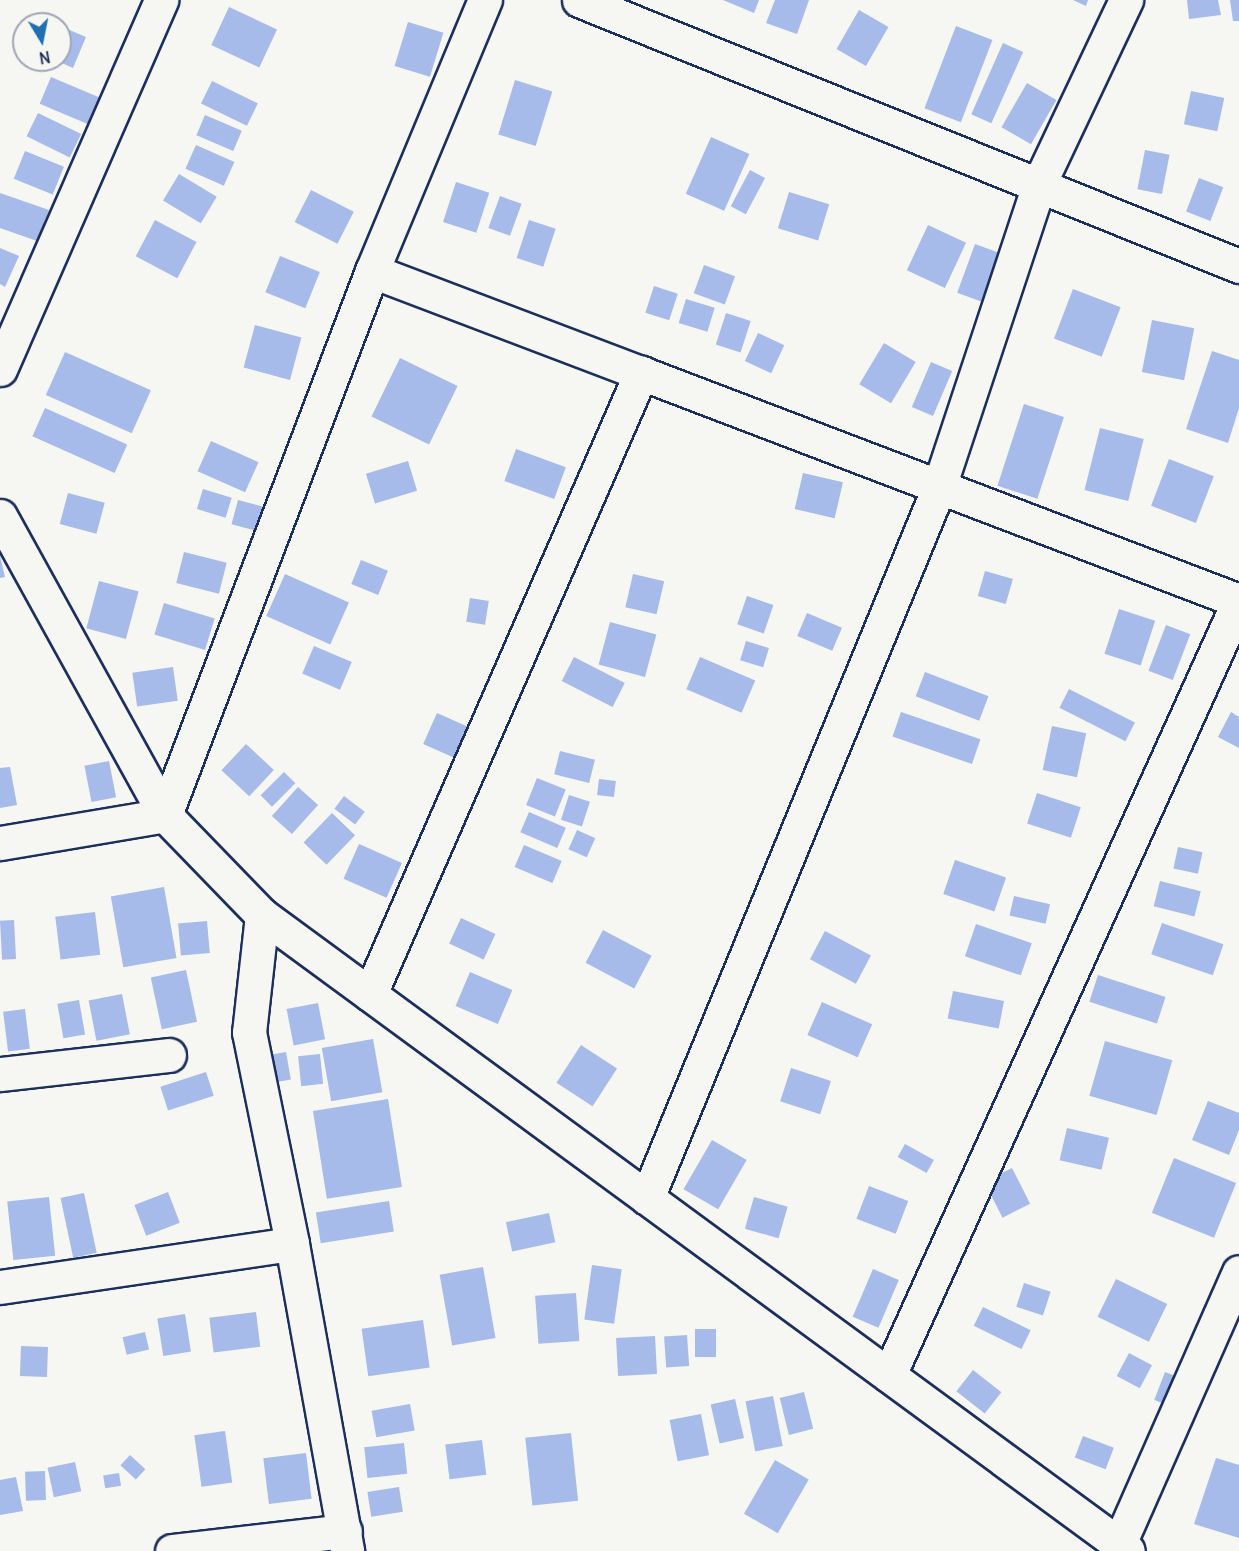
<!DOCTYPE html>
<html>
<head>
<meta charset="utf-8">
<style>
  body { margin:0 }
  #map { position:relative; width:1239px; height:1551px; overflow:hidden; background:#f6f6f2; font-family:Delius,sans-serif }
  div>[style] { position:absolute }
  .building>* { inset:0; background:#a6bbe9; transform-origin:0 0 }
  .roads { filter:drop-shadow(2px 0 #1b2f5e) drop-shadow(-2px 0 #1b2f5e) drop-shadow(0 2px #1b2f5e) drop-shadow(0 -2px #1b2f5e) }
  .minor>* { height:33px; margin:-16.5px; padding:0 16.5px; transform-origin:16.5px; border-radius:16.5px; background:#f6f6f2 }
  span { translate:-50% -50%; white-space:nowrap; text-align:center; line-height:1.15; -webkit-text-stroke:4.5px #f6f6f2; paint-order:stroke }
  .north { position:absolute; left:12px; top:12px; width:60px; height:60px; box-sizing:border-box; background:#f6f6f2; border:2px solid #9ea6b7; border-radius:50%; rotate:170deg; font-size:16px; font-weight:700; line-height:24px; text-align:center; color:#1b2f5e }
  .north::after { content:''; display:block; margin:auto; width:21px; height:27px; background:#1f6fb2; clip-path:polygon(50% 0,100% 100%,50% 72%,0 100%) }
</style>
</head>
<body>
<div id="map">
  <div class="building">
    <div style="clip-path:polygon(723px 0,759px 0,754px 13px)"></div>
    <div style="clip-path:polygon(775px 0,809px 0,797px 34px,766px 23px)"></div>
    <div style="clip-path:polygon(1073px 0,1088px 0,1086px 6px)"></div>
    <div style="clip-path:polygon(1187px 0,1218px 0,1221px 15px,1189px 19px)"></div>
    <div style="clip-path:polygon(1230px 0,1239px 0,1239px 21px,1233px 21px)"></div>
    <div style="left:229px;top:7px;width:53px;height:42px;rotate:25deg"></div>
    <div style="left:859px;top:10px;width:34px;height:45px;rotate:30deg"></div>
    <div style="left:408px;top:22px;width:37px;height:46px;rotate:17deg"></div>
    <div style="clip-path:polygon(60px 26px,86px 37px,73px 68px,55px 60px,60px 60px)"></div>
    <div style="left:956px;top:26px;width:39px;height:88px;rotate:21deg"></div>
    <div style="left:1003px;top:43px;width:22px;height:78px;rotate:24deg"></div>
    <div style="left:51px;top:77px;width:54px;height:29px;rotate:23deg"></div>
    <div style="left:515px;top:80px;width:39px;height:57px;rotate:17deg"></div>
    <div style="left:212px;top:81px;width:51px;height:25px;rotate:26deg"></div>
    <div style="left:1027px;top:83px;width:34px;height:51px;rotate:30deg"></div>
    <div style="left:1191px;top:91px;width:34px;height:34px;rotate:12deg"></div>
    <div style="left:38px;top:113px;width:48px;height:26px;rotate:26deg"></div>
    <div style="left:205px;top:115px;width:40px;height:22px;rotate:23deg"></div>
    <div style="left:711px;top:137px;width:42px;height:62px;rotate:24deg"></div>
    <div style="left:196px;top:145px;width:42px;height:26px;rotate:24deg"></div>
    <div style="left:1145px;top:150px;width:25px;height:40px;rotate:11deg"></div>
    <div style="left:25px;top:151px;width:42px;height:30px;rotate:22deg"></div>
    <div style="left:750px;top:170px;width:17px;height:41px;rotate:28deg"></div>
    <div style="left:179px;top:174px;width:44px;height:31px;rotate:31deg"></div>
    <div style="left:1199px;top:178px;width:26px;height:36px;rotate:21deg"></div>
    <div style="left:456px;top:182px;width:35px;height:42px;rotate:18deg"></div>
    <div style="left:311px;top:190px;width:48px;height:36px;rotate:27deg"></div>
    <div style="left:789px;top:192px;width:42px;height:38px;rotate:17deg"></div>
    <div style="clip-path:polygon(0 193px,49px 210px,37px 241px,0 228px)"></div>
    <div style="left:500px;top:196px;width:23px;height:34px;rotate:20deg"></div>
    <div style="left:155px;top:220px;width:47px;height:41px;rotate:28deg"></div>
    <div style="left:529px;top:220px;width:28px;height:40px;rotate:18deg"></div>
    <div style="left:928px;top:225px;width:42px;height:50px;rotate:25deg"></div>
    <div style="left:975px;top:244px;width:29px;height:52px;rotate:20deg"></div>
    <div style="clip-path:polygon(0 248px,19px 256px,5px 287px,0 284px)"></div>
    <div style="left:280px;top:256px;width:43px;height:39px;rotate:22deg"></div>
    <div style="left:704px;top:265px;width:33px;height:30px;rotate:20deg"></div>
    <div style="left:654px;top:286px;width:25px;height:28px;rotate:18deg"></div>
    <div style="left:1073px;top:289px;width:51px;height:53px;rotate:21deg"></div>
    <div style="left:686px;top:299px;width:30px;height:25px;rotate:17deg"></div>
    <div style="left:726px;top:313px;width:26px;height:33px;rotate:18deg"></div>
    <div style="left:1152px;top:320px;width:43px;height:53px;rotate:11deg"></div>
    <div style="left:255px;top:325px;width:48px;height:44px;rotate:15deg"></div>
    <div style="left:758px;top:333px;width:29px;height:31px;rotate:25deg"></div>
    <div style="left:884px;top:343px;width:37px;height:48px;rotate:31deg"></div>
    <div style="clip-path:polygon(1212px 351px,1239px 360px,1239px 408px,1228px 443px,1186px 429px)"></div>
    <div style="left:65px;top:352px;width:94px;height:47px;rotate:24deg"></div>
    <div style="left:400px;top:358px;width:64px;height:65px;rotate:26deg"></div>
    <div style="left:931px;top:362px;width:23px;height:49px;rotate:23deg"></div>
    <div style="left:1024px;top:404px;width:42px;height:86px;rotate:18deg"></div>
    <div style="left:45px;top:408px;width:90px;height:31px;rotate:24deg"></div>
    <div style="left:1100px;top:428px;width:45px;height:64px;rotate:14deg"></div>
    <div style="left:211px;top:441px;width:52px;height:33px;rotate:24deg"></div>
    <div style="left:516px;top:449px;width:53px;height:34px;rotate:20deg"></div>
    <div style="left:1169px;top:459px;width:48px;height:50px;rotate:21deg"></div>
    <div style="left:408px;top:461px;width:31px;height:44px;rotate:73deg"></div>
    <div style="left:803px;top:473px;width:41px;height:37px;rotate:13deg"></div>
    <div style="left:203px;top:489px;width:30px;height:21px;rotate:17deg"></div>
    <div style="left:68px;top:493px;width:38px;height:32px;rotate:15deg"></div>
    <div style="left:238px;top:500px;width:27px;height:25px;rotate:15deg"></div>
    <div style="left:184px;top:552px;width:44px;height:32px;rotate:14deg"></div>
    <div style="clip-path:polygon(0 556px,5px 577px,0 578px)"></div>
    <div style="left:361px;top:560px;width:29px;height:26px;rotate:22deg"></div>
    <div style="left:985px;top:571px;width:29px;height:26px;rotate:16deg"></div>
    <div style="left:285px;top:574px;width:70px;height:46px;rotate:24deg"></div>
    <div style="left:633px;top:574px;width:32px;height:34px;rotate:13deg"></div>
    <div style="left:99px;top:581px;width:41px;height:49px;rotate:15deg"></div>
    <div style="left:747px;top:596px;width:28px;height:30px;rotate:19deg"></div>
    <div style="left:470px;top:598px;width:19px;height:24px;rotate:9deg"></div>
    <div style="left:164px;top:603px;width:53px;height:33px;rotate:17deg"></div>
    <div style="left:1119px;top:609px;width:38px;height:47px;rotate:18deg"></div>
    <div style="left:807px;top:613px;width:38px;height:25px;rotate:23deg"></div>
    <div style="left:610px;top:622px;width:48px;height:44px;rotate:15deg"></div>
    <div style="left:1166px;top:625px;width:26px;height:49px;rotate:21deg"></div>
    <div style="left:746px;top:641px;width:24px;height:20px;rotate:17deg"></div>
    <div style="left:314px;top:646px;width:41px;height:30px;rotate:23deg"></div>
    <div style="left:574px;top:657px;width:57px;height:27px;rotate:27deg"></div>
    <div style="left:700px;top:657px;width:60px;height:35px;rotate:23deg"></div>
    <div style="left:173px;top:667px;width:34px;height:41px;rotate:82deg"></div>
    <div style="left:925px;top:672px;width:68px;height:26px;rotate:21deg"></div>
    <div style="left:1069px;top:689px;width:74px;height:21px;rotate:27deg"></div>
    <div style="left:901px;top:712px;width:84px;height:26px;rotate:19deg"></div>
    <div style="clip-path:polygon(1231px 712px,1239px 717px,1239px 748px,1218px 737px)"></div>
    <div style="left:437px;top:713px;width:37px;height:34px;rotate:24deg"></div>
    <div style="left:1052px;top:726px;width:35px;height:45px;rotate:12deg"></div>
    <div style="left:246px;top:744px;width:38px;height:36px;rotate:43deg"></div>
    <div style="left:560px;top:751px;width:36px;height:24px;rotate:14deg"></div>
    <div style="left:109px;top:761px;width:37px;height:25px;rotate:79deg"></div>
    <div style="clip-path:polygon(10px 767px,17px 805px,0 808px,0 768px)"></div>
    <div style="left:284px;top:772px;width:16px;height:33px;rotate:45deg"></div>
    <div style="left:537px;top:778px;width:31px;height:29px;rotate:22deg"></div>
    <div style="left:599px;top:779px;width:17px;height:16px;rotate:7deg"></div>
    <div style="left:298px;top:787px;width:27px;height:39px;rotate:42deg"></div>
    <div style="left:1037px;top:793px;width:46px;height:32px;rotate:18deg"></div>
    <div style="left:569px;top:795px;width:22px;height:26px;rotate:18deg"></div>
    <div style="left:344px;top:796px;width:26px;height:16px;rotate:37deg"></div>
    <div style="left:529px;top:812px;width:40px;height:22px;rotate:23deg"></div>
    <div style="left:332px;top:813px;width:32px;height:41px;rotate:44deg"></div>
    <div style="left:577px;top:830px;width:20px;height:21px;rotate:24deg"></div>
    <div style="left:359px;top:844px;width:47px;height:38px;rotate:24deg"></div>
    <div style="left:524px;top:845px;width:41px;height:24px;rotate:23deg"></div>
    <div style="left:1178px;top:847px;width:25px;height:22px;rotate:12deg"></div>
    <div style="left:955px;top:860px;width:54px;height:36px;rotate:19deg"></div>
    <div style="left:1160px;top:881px;width:42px;height:26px;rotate:14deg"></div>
    <div style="left:164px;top:887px;width:72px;height:54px;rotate:80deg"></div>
    <div style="left:1014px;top:896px;width:37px;height:20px;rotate:13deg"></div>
    <div style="left:95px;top:912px;width:43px;height:40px;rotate:83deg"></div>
    <div style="left:461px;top:918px;width:38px;height:28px;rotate:25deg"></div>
    <div style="left:14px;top:920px;width:39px;height:14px;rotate:87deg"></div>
    <div style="left:207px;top:921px;width:32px;height:29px;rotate:85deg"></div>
    <div style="left:1162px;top:923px;width:65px;height:33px;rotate:19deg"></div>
    <div style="left:976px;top:924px;width:59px;height:34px;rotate:19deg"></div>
    <div style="left:603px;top:930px;width:55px;height:37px;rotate:28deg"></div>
    <div style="left:825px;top:931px;width:52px;height:32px;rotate:28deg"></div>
    <div style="left:186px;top:970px;width:53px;height:36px;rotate:78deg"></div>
    <div style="left:470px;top:972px;width:46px;height:37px;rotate:23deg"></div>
    <div style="left:1098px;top:975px;width:71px;height:28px;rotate:18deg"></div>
    <div style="left:953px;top:991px;width:52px;height:28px;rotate:11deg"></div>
    <div style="left:122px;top:994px;width:41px;height:34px;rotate:79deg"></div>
    <div style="left:79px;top:1000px;width:35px;height:22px;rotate:80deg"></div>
    <div style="left:822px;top:1002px;width:55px;height:36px;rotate:24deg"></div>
    <div style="left:318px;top:1003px;width:37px;height:32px;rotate:79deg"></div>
    <div style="left:25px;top:1009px;width:40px;height:22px;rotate:83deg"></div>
    <div style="left:373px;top:1039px;width:54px;height:52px;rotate:80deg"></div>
    <div style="left:1105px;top:1041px;width:70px;height:57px;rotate:16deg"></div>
    <div style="left:581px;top:1045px;width:43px;height:45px;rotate:33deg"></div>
    <div style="left:286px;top:1052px;width:28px;height:23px;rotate:80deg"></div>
    <div style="left:320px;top:1054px;width:30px;height:22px;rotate:84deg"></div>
    <div style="left:791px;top:1068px;width:42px;height:35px;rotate:18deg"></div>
    <div style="left:206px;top:1072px;width:25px;height:48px;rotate:72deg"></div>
    <div style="left:388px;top:1099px;width:89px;height:76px;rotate:81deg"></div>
    <div style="clip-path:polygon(1208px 1101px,1239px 1113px,1239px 1130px,1229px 1155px,1192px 1140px)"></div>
    <div style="left:1067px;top:1128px;width:43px;height:33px;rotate:13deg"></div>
    <div style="left:712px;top:1140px;width:40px;height:57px;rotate:30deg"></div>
    <div style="left:905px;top:1144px;width:33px;height:15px;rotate:29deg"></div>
    <div style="left:1174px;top:1158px;width:67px;height:59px;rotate:22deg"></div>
    <div style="left:1012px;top:1168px;width:40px;height:31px;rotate:63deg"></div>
    <div style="left:869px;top:1186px;width:42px;height:35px;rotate:21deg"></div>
    <div style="left:168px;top:1192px;width:33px;height:36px;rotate:69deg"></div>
    <div style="left:84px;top:1193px;width:61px;height:24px;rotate:78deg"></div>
    <div style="left:49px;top:1197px;width:59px;height:42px;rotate:84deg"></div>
    <div style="left:754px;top:1197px;width:35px;height:33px;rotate:16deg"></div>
    <div style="left:389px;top:1201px;width:31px;height:74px;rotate:81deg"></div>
    <div style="left:549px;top:1213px;width:30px;height:44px;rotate:78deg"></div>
    <div style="left:592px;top:1265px;width:30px;height:55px;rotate:8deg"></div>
    <div style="left:483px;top:1267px;width:72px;height:44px;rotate:80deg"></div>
    <div style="left:873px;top:1269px;width:28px;height:52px;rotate:23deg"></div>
    <div style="left:1116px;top:1279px;width:57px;height:42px;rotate:26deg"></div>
    <div style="left:1024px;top:1283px;width:28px;height:25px;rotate:18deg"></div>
    <div style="left:576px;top:1293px;width:48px;height:41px;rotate:86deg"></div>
    <div style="left:983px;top:1307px;width:53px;height:21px;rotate:26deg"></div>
    <div style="left:256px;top:1312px;width:35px;height:47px;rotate:83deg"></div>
    <div style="left:185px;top:1314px;width:38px;height:28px;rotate:81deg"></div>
    <div style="left:423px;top:1320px;width:48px;height:62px;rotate:82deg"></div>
    <div style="left:695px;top:1329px;width:21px;height:28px"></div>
    <div style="left:145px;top:1332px;width:18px;height:23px;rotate:77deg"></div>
    <div style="left:687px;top:1335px;width:31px;height:23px;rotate:86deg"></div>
    <div style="left:655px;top:1336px;width:38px;height:39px;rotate:87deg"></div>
    <div style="left:21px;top:1346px;width:27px;height:30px;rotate:2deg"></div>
    <div style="left:1129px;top:1353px;width:26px;height:26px;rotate:28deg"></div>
    <div style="left:973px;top:1370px;width:36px;height:27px;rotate:38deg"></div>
    <div style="left:1165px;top:1372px;width:17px;height:30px;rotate:21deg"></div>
    <div style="left:804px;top:1392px;width:38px;height:25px;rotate:76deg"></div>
    <div style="left:773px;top:1396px;width:51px;height:28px;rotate:79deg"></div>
    <div style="left:735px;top:1399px;width:40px;height:25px;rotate:77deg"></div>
    <div style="left:410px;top:1404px;width:27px;height:39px;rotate:80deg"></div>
    <div style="left:701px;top:1414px;width:42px;height:32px;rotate:79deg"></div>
    <div style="left:225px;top:1431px;width:52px;height:31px;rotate:82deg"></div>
    <div style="left:571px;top:1433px;width:68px;height:46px;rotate:84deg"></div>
    <div style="left:1083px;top:1436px;width:33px;height:23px;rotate:21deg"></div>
    <div style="left:482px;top:1440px;width:35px;height:37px;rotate:83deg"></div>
    <div style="left:404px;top:1443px;width:31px;height:40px;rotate:84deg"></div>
    <div style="left:306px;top:1453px;width:46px;height:43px;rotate:83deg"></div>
    <div style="left:130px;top:1455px;width:21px;height:14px;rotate:43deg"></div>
    <div style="clip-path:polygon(1216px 1458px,1239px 1465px,1239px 1538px,1194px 1524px)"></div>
    <div style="left:775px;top:1460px;width:39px;height:62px;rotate:30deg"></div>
    <div style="left:75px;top:1462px;width:30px;height:28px;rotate:78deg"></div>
    <div style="left:45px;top:1471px;width:29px;height:20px;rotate:88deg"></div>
    <div style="left:119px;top:1473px;width:13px;height:16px;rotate:81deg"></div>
    <div style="clip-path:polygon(16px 1477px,23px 1511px,0 1515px,0 1480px)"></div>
    <div style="left:399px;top:1487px;width:25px;height:32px;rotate:81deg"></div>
  </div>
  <div class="roads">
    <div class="minor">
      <div style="left:579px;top:0;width:712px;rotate:21.95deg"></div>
      <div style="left:372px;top:271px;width:288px;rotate:20.8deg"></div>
      <div style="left:0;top:369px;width:403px;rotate:-66.4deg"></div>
      <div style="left:0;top:516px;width:342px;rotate:61.1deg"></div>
      <div style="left:165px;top:815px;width:139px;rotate:45.9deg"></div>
      <div style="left:262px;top:915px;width:1074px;rotate:36.29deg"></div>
      <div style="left:0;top:843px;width:167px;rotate:-9.6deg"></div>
      <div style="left:165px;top:815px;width:582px;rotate:-69.17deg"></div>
      <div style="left:372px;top:271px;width:294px;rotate:-67.4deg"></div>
      <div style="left:262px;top:915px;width:118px;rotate:96.3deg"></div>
      <div style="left:249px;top:1032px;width:216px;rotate:78.5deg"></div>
      <div style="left:370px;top:994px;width:678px;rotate:-66.42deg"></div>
      <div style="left:641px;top:373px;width:640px;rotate:20.87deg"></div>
      <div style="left:0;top:1074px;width:170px;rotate:-6.4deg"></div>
      <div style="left:647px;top:1198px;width:769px;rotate:-67.67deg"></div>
      <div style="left:939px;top:487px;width:319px;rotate:-71.7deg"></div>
      <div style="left:1039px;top:184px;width:204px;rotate:-64.7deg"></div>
      <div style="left:0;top:1287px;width:295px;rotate:-8.4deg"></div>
      <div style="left:292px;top:1244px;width:312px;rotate:79.8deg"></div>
      <div style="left:889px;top:1375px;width:849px;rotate:-65.67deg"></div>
      <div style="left:1119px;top:1544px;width:297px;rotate:-66.2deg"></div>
      <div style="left:172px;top:1551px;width:174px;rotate:-6.6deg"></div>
    </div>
  </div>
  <div class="north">N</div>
</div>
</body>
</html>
